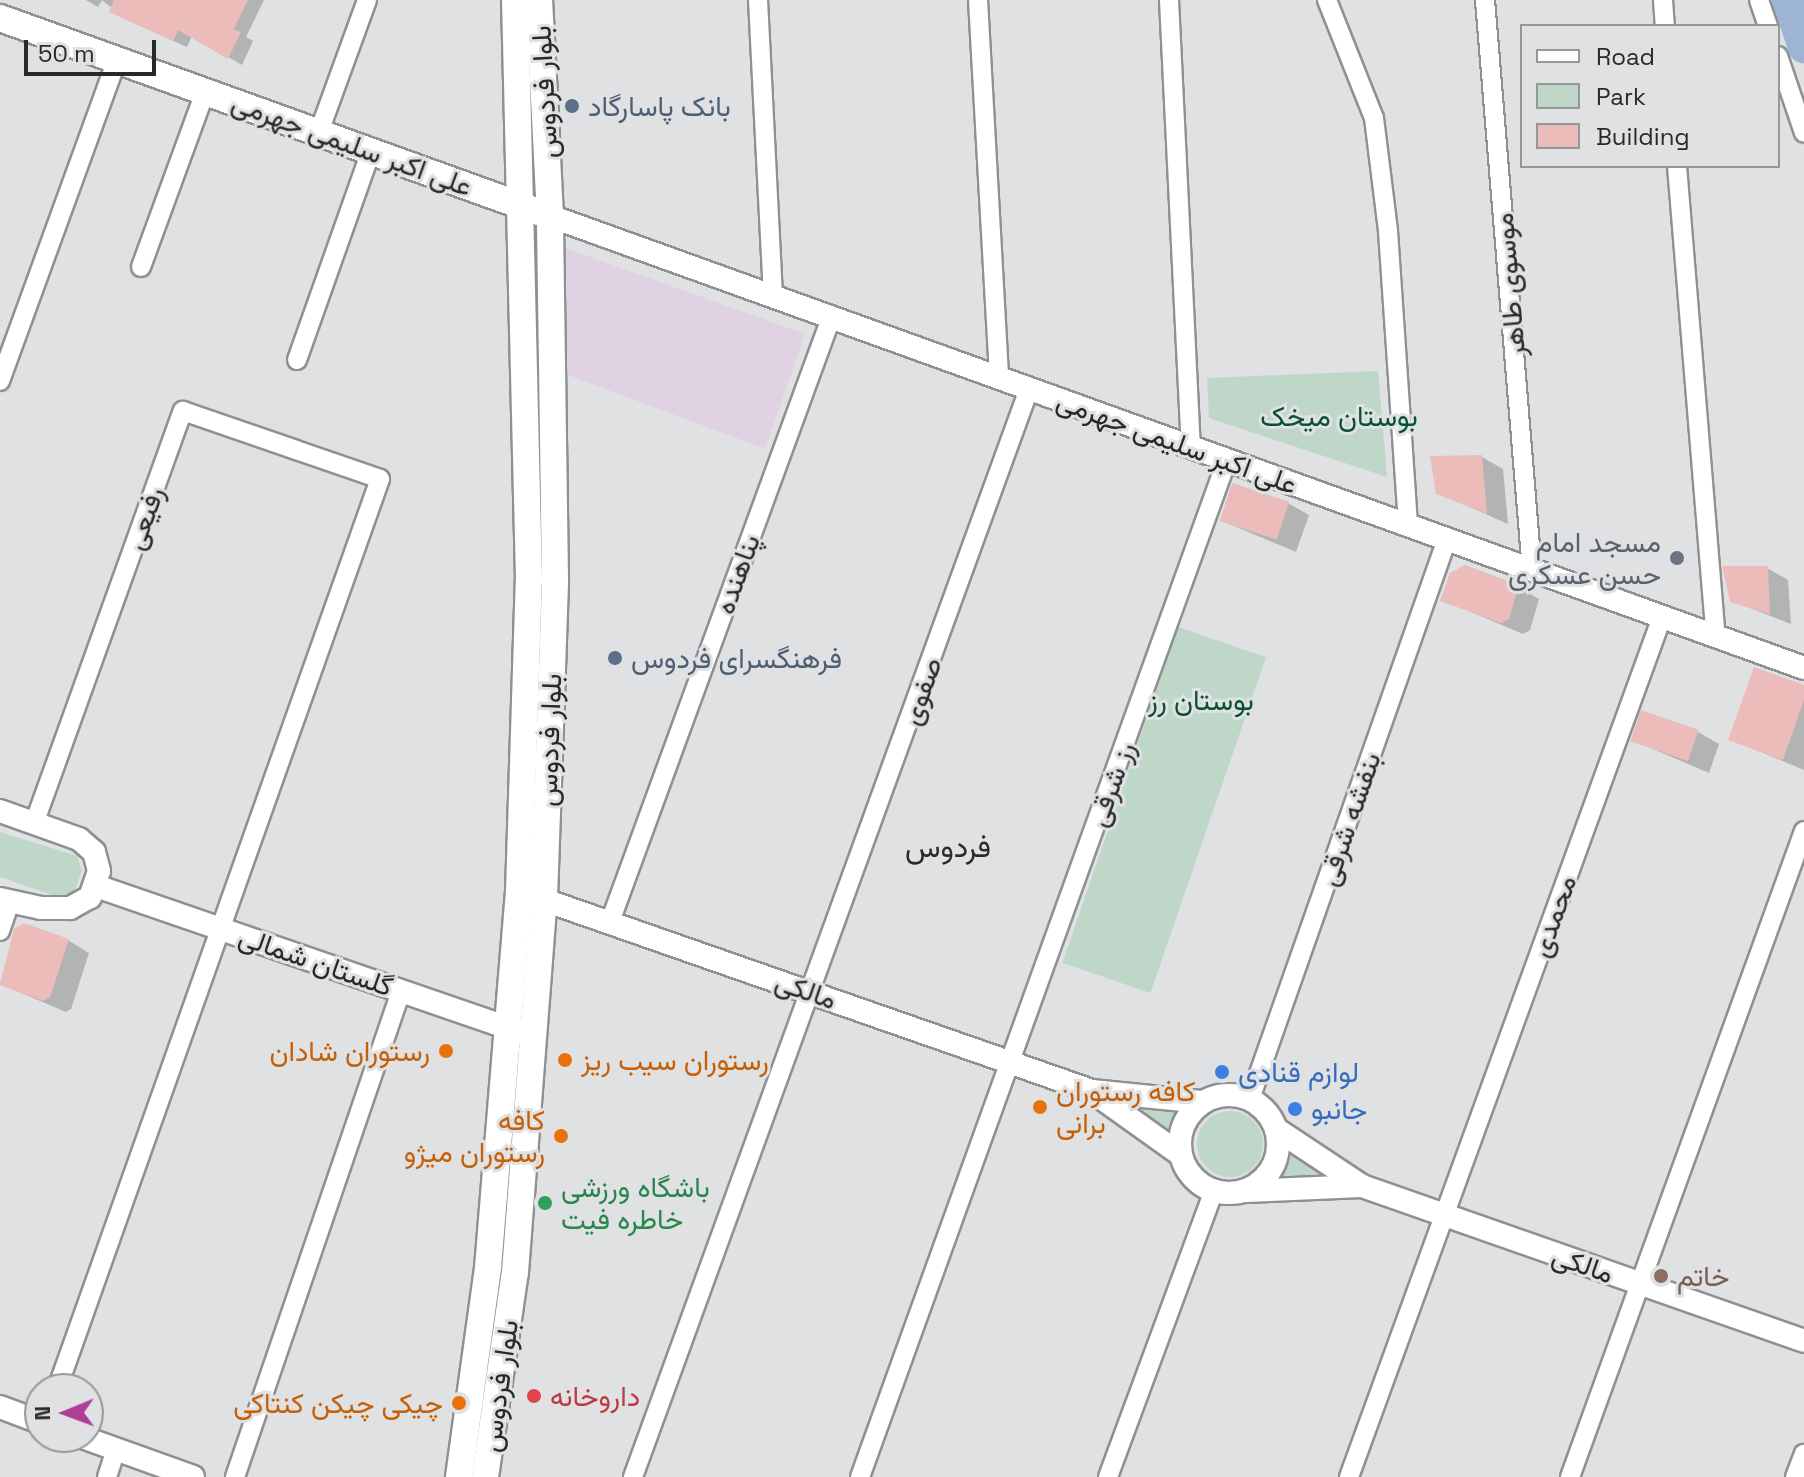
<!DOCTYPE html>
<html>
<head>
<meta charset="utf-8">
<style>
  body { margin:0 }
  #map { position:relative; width:1804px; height:1477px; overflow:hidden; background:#dfe1e2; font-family:"Space Grotesk",Vazirmatn,sans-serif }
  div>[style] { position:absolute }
  .commercial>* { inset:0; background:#e0d1e3 }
  .green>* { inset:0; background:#bed7c8; transform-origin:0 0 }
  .round { border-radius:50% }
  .shadow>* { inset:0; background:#0003 }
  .river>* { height:32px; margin:-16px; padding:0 16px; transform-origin:16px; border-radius:16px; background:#9db4d5 }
  .building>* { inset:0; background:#ebbcba; transform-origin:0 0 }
  .roads { filter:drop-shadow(2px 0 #8f9092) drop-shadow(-2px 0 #8f9092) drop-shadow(0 2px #8f9092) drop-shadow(0 -2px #8f9092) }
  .minor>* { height:18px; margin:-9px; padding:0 9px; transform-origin:9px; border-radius:9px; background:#fff }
  .tertiary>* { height:22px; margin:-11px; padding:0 11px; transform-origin:11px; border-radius:11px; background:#fff }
  .tertiary>.ring { margin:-11px; padding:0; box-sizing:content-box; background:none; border:22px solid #fff; border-radius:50% }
  .secondary>* { height:26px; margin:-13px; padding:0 13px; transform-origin:13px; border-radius:13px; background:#fff }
  .dots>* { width:22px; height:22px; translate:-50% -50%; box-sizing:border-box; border:4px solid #dfe1e2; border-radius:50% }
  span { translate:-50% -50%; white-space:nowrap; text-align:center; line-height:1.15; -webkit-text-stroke:6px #dfe1e2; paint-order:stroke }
  .street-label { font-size:28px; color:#28292a }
  .service-label { font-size:28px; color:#4e5e75 }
  .left { translate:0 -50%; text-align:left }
  .park-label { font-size:28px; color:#095133 }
  .worship-label { font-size:28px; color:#5b616d }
  .right { translate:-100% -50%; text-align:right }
  .food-label { font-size:28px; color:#c56008 }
  .shop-label { font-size:28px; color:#366cbe }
  .leisure-label { font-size:28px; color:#27864d }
  .education-label { font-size:28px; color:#785e54 }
  .health-label { font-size:28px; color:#be3a42 }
  .neighbourhood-label { font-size:30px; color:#2a2b2c }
  .legend { position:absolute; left:1520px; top:24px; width:260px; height:144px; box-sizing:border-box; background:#dfe1e2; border:2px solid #969798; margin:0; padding:10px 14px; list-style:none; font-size:24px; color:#28292a }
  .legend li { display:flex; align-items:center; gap:16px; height:40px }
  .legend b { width:40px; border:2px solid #969798 }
  .north { position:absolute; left:24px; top:1373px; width:80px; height:80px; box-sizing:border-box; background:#dfe1e2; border:2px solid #969798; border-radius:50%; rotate:269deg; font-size:22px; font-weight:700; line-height:32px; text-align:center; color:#28292a }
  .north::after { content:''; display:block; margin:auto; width:28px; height:36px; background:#b03d97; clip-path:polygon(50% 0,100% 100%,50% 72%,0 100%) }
  .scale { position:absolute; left:24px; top:40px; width:132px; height:36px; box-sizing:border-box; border:4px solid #28292a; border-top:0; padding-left:10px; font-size:24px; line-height:28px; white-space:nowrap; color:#28292a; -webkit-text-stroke:6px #dfe1e2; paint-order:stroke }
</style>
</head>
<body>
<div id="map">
  <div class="commercial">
    <div style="clip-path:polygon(562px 247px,805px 334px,765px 449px,568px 375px)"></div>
  </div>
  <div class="green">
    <div style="clip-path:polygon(1378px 371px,1387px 477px,1209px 418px,1207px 378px)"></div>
    <div style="left:1178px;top:627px;width:93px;height:355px;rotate:19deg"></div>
    <div style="clip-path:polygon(0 832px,77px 856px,82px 870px,74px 893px,64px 899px,0 877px)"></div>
    <div style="clip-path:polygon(1122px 1103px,1178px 1111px,1170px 1136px)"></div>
    <div class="round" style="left:1197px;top:1111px;width:66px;height:66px"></div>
    <div style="clip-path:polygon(1289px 1148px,1341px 1181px,1280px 1180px)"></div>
  </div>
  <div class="shadow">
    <div style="clip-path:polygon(86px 0,264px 0,246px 37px,253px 41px,242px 65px,192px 36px,187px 47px,125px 19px,102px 0,98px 7px)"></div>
    <div style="clip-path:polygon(1482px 457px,1503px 469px,1508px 524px,1438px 493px)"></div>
    <div style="clip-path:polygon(1288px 503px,1309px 515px,1296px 552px,1220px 520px)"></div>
    <div style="clip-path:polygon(1767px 568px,1788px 580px,1791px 624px,1732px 601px)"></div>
    <div style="clip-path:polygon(1518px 587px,1539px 599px,1530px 630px,1523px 634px,1443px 600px)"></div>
    <div style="clip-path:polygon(1804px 687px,1804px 770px,1730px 739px)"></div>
    <div style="clip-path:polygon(1698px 732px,1719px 744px,1709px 773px,1632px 740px)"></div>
    <div style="clip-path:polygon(15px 930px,68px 940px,89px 953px,71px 1009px,66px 1012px,0 984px)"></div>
  </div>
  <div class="river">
    <div style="left:1788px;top:0;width:50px;rotate:71.2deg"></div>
  </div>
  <div class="building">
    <div style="clip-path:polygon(114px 0,248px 0,234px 29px,241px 32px,228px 59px,178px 30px,173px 41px,109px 12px)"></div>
    <div style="clip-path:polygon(1482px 455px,1487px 514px,1436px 494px,1430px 456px)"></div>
    <div style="left:1232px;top:483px;width:60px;height:40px;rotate:18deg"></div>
    <div style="clip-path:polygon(1465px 565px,1519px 585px,1509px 619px,1501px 623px,1440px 601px,1450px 573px)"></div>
    <div style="clip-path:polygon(1722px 566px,1768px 566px,1770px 614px,1730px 602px)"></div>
    <div style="clip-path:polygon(1754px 667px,1804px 685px,1804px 700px,1783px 760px,1728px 740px)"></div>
    <div style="left:1641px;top:710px;width:61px;height:33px;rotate:19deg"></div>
    <div style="clip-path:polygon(24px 923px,69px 939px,50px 997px,43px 1001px,0 985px,14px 929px)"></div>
  </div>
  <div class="roads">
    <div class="minor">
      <div style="left:758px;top:0;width:296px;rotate:87.1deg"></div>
      <div style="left:978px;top:0;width:379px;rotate:86.8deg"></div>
      <div style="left:1169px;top:0;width:448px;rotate:87.2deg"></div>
      <div style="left:1327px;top:0;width:127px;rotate:68.3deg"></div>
      <div style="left:1374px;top:118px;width:114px;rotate:82.9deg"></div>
      <div style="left:1388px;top:231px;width:295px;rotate:86.1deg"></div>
      <div style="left:1485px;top:0;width:572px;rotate:85.29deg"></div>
      <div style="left:1663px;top:0;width:26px;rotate:86deg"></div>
      <div style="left:1759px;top:0;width:28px;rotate:71deg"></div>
      <div style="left:1778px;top:56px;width:81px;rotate:71.3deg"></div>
      <div style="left:319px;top:132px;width:140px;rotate:-70deg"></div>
      <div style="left:1677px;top:166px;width:472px;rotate:85.3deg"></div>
      <div style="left:141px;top:267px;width:186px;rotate:-69.9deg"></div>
      <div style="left:297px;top:360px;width:222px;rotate:-70.5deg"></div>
      <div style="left:0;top:381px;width:342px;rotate:-70deg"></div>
      <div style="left:35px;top:821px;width:436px;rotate:-70.2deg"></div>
      <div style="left:183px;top:411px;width:208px;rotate:19deg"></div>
      <div style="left:380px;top:479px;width:966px;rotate:109.54deg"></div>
      <div style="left:610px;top:922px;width:643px;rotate:-69.9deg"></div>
      <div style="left:0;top:931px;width:31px;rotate:-71deg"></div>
      <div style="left:1250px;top:1099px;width:594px;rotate:-70.62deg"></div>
      <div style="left:107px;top:1477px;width:29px;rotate:-72deg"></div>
      <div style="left:235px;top:1477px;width:514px;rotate:-71.14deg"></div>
      <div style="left:633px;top:1477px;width:1158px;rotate:-70deg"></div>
      <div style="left:860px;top:1477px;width:1081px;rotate:-70.16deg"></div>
      <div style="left:1108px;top:1477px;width:305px;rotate:-69.7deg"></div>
      <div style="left:1349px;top:1477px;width:915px;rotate:-70deg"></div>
      <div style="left:1570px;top:1477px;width:687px;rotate:-70.09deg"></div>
      <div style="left:1795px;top:1477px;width:25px;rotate:-69deg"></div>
    </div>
    <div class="tertiary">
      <div style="left:550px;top:216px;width:1333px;rotate:19.82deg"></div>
      <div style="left:0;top:811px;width:84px;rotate:19.5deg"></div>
      <div style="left:79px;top:839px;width:20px;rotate:41deg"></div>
      <div style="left:94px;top:852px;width:20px;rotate:75deg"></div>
      <div style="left:99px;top:871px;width:28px;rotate:109deg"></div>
      <div style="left:90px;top:897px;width:23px;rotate:151deg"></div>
      <div style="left:70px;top:908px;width:29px;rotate:180deg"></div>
      <div style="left:41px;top:908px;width:42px;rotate:-167.6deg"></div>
      <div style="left:96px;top:886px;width:451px;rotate:19deg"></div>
      <div style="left:530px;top:895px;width:595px;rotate:19.23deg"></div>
      <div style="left:1092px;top:1091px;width:112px;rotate:5.7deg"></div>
      <div style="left:1093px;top:1092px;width:108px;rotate:35.6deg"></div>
      <div class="ring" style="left:1180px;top:1095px;width:76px;height:76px"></div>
      <div style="left:1276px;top:1129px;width:103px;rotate:33.5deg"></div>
      <div style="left:1362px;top:1186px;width:468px;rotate:19.3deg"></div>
      <div style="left:1246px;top:1191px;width:116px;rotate:-2.5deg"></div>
      <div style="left:0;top:1407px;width:43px;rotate:20.6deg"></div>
      <div style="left:82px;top:1437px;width:118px;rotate:19.8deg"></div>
    </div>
    <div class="secondary">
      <div style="left:0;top:18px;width:573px;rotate:19.8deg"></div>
      <div style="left:459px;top:1477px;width:211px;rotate:-82.1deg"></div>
      <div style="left:488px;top:1268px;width:377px;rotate:-85.3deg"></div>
      <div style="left:519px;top:892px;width:312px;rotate:-88.2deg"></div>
      <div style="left:529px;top:580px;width:580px;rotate:-91.38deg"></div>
      <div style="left:485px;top:1477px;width:207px;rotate:-81.7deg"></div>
      <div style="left:515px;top:1272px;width:375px;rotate:-85.6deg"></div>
      <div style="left:544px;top:898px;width:318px;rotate:-88deg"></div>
      <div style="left:555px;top:580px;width:364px;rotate:-90.8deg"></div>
      <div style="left:550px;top:216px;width:216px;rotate:-92.9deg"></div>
    </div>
  </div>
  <div class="dots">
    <div style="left:572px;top:106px;background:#5c6f8a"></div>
    <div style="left:1677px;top:558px;background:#6b7280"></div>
    <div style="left:615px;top:658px;background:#5c6f8a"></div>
    <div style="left:446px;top:1051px;background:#e8710a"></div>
    <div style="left:565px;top:1060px;background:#e8710a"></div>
    <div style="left:1222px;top:1072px;background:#3f7fe0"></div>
    <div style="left:1040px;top:1107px;background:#e8710a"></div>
    <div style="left:1295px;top:1109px;background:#3f7fe0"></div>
    <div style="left:561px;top:1136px;background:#e8710a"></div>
    <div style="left:545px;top:1203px;background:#2e9e5b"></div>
    <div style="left:1661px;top:1276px;background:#8d6e63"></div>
    <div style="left:534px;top:1396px;background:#e0444e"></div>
    <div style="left:459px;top:1403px;background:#e8710a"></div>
  </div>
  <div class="street-label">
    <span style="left:544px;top:92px;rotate:-93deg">بلوار فردوس</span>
    <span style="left:352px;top:144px;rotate:20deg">علی اکبر سلیمی جهرمی</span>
    <span style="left:1509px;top:285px;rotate:-95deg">موسوی طاهر</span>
    <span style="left:1177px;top:442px;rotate:20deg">علی اکبر سلیمی جهرمی</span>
    <span style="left:144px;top:518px;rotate:-70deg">رفیعی</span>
    <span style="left:737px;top:574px;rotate:-70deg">پناهنده</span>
    <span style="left:921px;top:691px;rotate:-70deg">صفوی</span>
    <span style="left:549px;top:740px;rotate:-88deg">بلوار فردوس</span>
    <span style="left:1111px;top:784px;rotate:-70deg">رز شرقی</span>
    <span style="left:1349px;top:819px;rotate:-71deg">بنفشه شرقی</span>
    <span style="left:1553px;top:916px;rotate:-70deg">محمدی</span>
    <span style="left:316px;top:961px;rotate:19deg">گلستان شمالی</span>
    <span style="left:806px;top:990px;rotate:19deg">مالکی</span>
    <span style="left:1583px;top:1264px;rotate:19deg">مالکی</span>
    <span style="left:499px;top:1386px;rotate:-82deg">بلوار فردوس</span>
  </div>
  <div class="service-label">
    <span class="left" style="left:588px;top:106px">بانک پاسارگاد</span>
    <span class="left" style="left:631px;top:658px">فرهنگسرای فردوس</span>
  </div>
  <div class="park-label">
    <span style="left:1339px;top:416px">بوستان میخک</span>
    <span style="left:1201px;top:700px">بوستان رز</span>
  </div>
  <div class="worship-label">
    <span class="right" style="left:1661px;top:558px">مسجد امام<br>حسن عسکری</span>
  </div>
  <div class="food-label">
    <span class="right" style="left:430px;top:1051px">رستوران شادان</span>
    <span class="left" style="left:581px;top:1060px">رستوران سیب ریز</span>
    <span class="left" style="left:1056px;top:1107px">كافه رستوران<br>برانى</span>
    <span class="right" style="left:545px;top:1136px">کافه<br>رستوران ميژو</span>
    <span class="right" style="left:443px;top:1403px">چیکی چیکن کنتاکی</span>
  </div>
  <div class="shop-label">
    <span class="left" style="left:1238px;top:1072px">لوازم قنادی</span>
    <span class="left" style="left:1311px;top:1109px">جانبو</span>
  </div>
  <div class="leisure-label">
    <span class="left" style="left:561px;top:1203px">باشگاه ورزشی<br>خاطره فیت</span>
  </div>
  <div class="education-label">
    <span class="left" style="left:1677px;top:1276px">خاتم</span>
  </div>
  <div class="health-label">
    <span class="left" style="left:550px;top:1396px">داروخانه</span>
  </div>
  <div class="neighbourhood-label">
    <span style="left:948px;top:847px">فردوس</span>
  </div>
  <ul class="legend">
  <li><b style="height:10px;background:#fff"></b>Road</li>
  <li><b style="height:22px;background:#bed7c8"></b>Park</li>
  <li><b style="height:22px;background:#ebbcba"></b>Building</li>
  </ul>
  <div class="north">N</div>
  <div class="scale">50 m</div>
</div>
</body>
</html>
